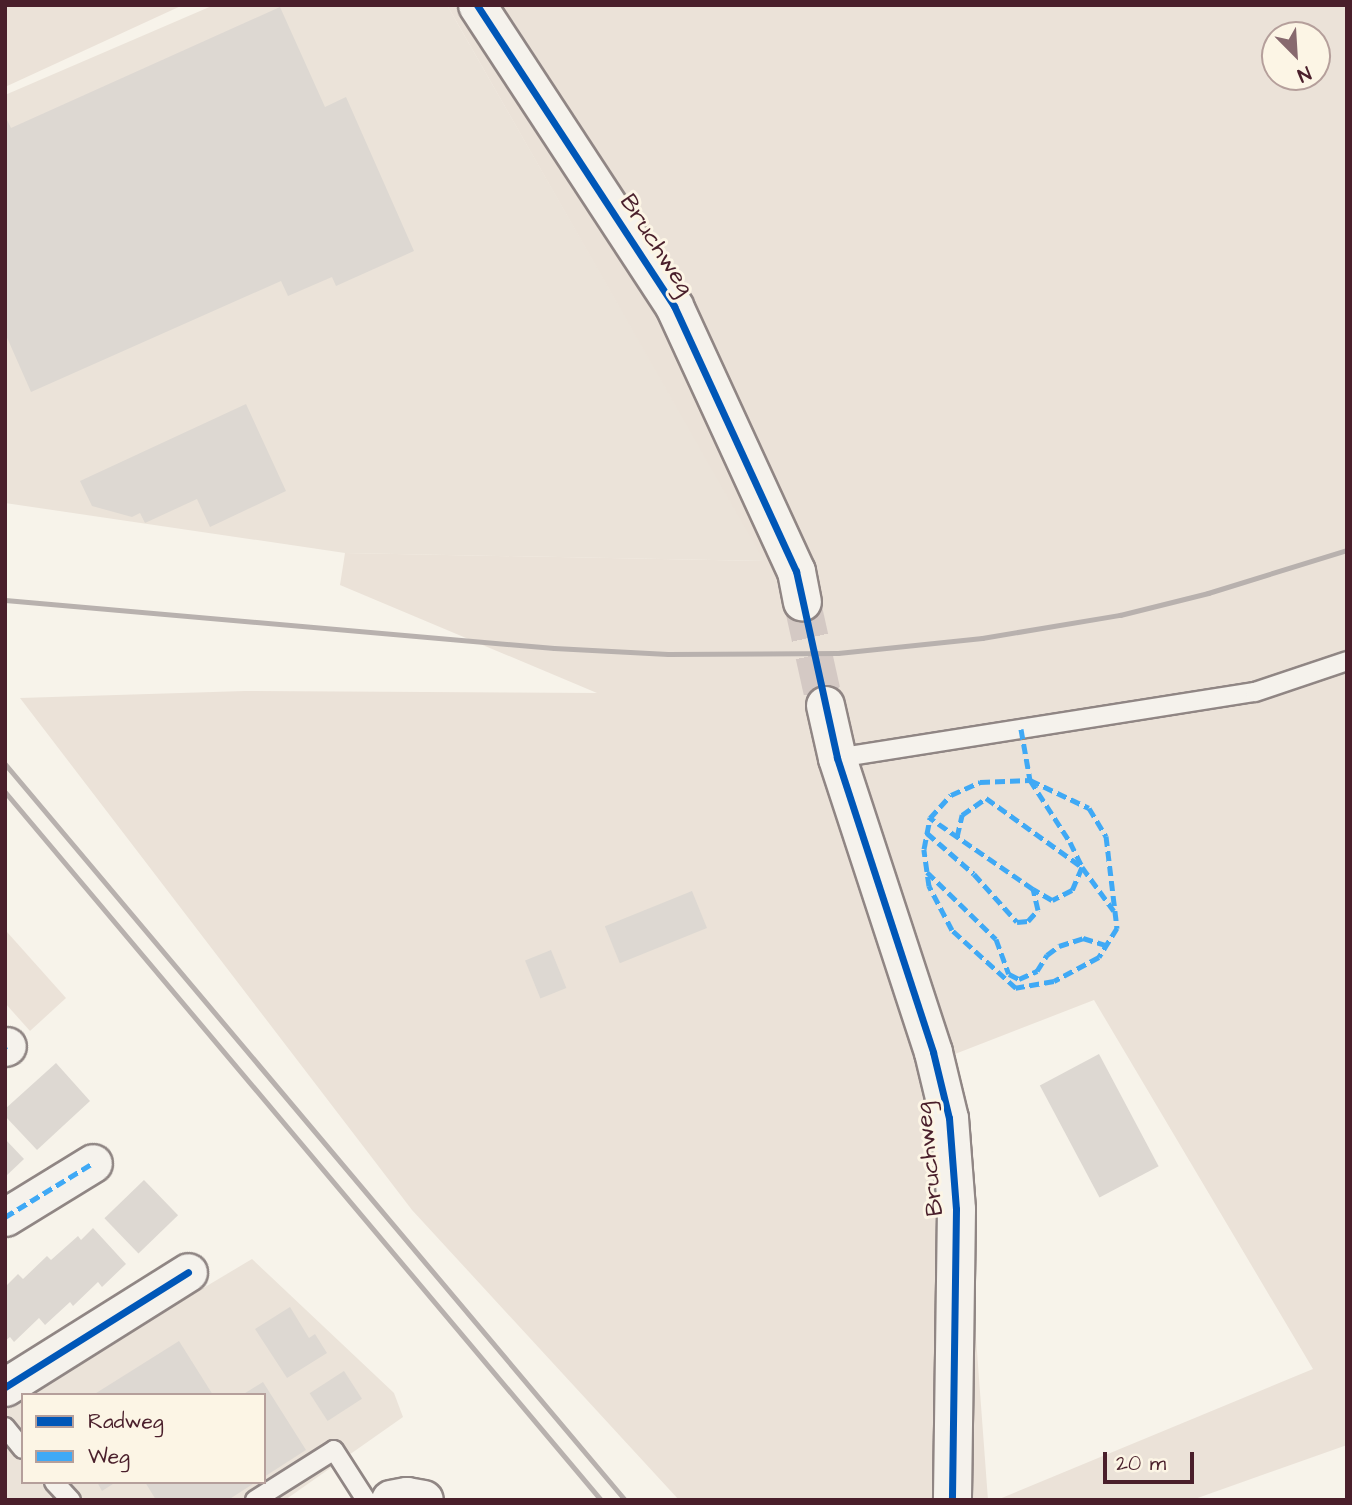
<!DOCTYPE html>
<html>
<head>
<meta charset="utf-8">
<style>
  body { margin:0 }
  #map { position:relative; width:1352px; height:1505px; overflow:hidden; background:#f7f3ea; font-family:"Architects Daughter",sans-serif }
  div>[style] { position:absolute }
  .built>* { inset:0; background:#ebe3d9 }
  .green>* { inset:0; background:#ebe2d8 }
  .building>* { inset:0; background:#ddd8d2; transform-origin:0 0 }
  .street-tunnel>* { height:37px; margin-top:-18.5px; transform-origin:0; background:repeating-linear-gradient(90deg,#d4c9c4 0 37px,transparent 0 55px) }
  .roads { filter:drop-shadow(2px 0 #908684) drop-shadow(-2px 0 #908684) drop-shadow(0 2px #908684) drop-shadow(0 -2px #908684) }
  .lane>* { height:18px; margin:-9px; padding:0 9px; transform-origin:9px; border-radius:9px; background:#f5f2ec }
  .street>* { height:37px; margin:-18.5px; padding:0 18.5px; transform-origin:18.5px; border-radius:18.5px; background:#f5f2ec }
  .secondary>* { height:38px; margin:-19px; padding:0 19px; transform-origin:19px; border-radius:19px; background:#f5f2ec }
  .rail>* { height:5px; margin:-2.5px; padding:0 2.5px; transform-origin:2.5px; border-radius:2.5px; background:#b8b1ae }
  .quiet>* { height:5px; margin-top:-2.5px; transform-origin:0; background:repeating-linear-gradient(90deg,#3fa9f5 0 10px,transparent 0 15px) }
  .cycleway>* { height:7px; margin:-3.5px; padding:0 3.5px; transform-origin:3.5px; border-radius:3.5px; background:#0057b8 }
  span { translate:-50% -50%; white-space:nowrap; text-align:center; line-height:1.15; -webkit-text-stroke:6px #fcf5e5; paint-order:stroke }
  .street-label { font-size:24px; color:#4a1f2b }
  .frame { position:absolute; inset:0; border:7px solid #4a1f2b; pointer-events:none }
  .legend { position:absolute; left:21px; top:1393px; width:245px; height:91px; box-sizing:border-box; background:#fcf5e5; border:2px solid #b59f9b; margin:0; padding:9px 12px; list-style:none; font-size:21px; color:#4a1f2b }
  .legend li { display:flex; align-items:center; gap:14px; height:35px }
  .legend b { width:35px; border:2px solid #b59f9b }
  .north { position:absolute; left:1261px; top:21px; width:70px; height:70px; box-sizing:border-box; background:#fcf5e5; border:2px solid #b59f9b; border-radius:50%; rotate:156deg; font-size:19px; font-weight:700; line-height:28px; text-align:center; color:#4a1f2b }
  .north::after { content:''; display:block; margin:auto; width:24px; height:32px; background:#87696e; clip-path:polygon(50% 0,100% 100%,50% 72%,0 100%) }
  .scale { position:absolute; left:1103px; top:1452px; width:91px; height:32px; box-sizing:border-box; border:4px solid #4a1f2b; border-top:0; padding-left:9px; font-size:21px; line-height:24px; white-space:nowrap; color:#4a1f2b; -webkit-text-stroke:5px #fcf5e5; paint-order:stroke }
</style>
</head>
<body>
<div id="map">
  <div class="built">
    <div style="clip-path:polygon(214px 5px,447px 5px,765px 561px,345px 553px,5px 503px,5px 95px)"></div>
    <div style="clip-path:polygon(252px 1259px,394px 1393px,403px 1417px,285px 1500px,5px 1500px,5px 1406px,23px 1396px,23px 1482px,264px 1482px,264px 1395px,24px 1395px)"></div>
  </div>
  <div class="green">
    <div style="clip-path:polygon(5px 5px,183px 5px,5px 87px)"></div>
    <div style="clip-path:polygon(evenodd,447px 5px,1347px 5px,1347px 1445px,1192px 1500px,997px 1500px,1313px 1369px,1094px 1000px,955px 1054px,988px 1500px,679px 1500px,412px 1210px,20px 698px,245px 691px,597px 693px,340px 585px,345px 553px,764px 561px,447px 5px,1275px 35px,1317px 35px,1317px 77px,1275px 77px,1275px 35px)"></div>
    <div style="clip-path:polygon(7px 932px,66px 998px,30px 1031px,5px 1003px)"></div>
  </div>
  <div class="building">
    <div style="clip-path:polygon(280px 7px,325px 107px,346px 97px,414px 251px,336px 286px,332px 277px,288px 296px,281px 281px,31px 392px,5px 333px,5px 116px,11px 128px)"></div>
    <div style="clip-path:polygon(246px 404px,286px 491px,210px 527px,197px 499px,145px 523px,140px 513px,132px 517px,92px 506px,80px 481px)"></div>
    <div style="left:692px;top:891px;width:40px;height:94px;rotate:68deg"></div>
    <div style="left:551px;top:950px;width:41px;height:28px;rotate:68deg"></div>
    <div style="left:1099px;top:1054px;width:127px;height:67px;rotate:62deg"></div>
    <div style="clip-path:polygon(56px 1063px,90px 1101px,37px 1150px,5px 1116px,5px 1109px)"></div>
    <div style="clip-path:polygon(5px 1139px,24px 1159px,5px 1177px)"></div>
    <div style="left:144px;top:1180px;width:49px;height:55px;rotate:46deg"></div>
    <div style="clip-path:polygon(93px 1228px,126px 1264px,102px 1287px,98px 1282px,73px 1306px,70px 1302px,45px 1325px,39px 1318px,14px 1342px,10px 1337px,5px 1341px,5px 1287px,18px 1274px,23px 1279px,47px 1256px,51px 1260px,78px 1236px,81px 1240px)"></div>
    <div style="clip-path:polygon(290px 1307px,309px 1338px,315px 1334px,327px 1353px,287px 1378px,255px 1329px)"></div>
    <div style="clip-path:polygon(179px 1341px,213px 1395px,93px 1395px)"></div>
    <div style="left:344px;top:1371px;width:33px;height:41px;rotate:57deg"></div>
    <div style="clip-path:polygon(263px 1382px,306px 1450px,264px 1477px,264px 1395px,242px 1395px)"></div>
    <div style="clip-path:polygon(97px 1482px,116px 1482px,102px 1491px)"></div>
    <div style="clip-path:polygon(145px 1482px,256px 1482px,228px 1500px,156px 1500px)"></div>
  </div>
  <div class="street-tunnel">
    <div style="left:802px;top:601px;width:107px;rotate:77.5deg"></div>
  </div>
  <div class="roads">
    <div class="lane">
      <div style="left:837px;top:758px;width:423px;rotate:-9deg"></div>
      <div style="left:1255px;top:692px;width:97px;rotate:-18.6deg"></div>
      <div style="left:5px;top:1427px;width:28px;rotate:51deg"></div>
      <div style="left:54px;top:1482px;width:25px;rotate:47deg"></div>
      <div style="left:255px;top:1500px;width:93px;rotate:-32.3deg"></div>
      <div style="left:334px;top:1450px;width:59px;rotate:57.4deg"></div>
    </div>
    <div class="street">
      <div style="left:477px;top:5px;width:360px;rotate:56.8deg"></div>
      <div style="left:674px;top:306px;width:292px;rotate:65.3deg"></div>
      <div style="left:796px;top:571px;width:31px;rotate:79deg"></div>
      <div style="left:825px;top:705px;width:54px;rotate:77.2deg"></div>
      <div style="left:837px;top:758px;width:309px;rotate:71.9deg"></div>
      <div style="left:933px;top:1052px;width:68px;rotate:76.4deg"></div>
      <div style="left:949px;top:1118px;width:91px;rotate:85.6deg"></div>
      <div style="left:956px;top:1209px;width:291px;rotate:90.8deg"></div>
      <div style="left:5px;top:1047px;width:2px;rotate:-27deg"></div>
      <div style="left:5px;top:1217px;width:103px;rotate:-31.5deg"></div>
      <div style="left:5px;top:1387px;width:216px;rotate:-32.1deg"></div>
    </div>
    <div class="secondary">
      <div style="left:391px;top:1500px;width:16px;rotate:-11deg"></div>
      <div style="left:407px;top:1497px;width:17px;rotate:10deg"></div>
    </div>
  </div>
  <div class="rail">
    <div style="left:5px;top:600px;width:551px;rotate:5deg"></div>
    <div style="left:554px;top:648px;width:114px;rotate:3deg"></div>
    <div style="left:668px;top:654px;width:170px;rotate:-0.3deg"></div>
    <div style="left:838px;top:653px;width:145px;rotate:-5.9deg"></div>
    <div style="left:982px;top:638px;width:140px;rotate:-9.5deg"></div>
    <div style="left:1120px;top:615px;width:91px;rotate:-14deg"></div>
    <div style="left:1208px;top:593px;width:145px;rotate:-17.2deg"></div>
    <div style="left:5px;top:764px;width:962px;rotate:49.89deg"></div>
    <div style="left:5px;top:792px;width:925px;rotate:49.91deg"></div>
  </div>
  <div class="quiet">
    <div style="left:1021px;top:729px;width:52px;rotate:80deg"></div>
    <div style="left:1030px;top:780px;width:74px;rotate:57.2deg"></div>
    <div style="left:1070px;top:842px;width:28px;rotate:64deg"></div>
    <div style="left:1082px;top:867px;width:54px;rotate:54deg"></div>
    <div style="left:1030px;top:780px;width:65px;rotate:25.4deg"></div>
    <div style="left:1089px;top:808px;width:33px;rotate:59deg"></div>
    <div style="left:1106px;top:836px;width:93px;rotate:83.2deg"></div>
    <div style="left:1117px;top:928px;width:34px;rotate:122deg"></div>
    <div style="left:1099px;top:957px;width:51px;rotate:151.9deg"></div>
    <div style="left:1054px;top:981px;width:39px;rotate:170deg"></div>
    <div style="left:1016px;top:988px;width:86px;rotate:-137.8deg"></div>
    <div style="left:952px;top:930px;width:50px;rotate:-117.6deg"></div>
    <div style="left:929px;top:886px;width:37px;rotate:-98deg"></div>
    <div style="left:924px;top:849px;width:32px;rotate:-79deg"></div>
    <div style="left:930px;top:818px;width:31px;rotate:-48deg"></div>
    <div style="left:951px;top:795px;width:32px;rotate:-24deg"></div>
    <div style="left:980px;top:782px;width:50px;rotate:-2.3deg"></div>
    <div style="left:927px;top:833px;width:62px;rotate:41.1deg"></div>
    <div style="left:974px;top:874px;width:64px;rotate:48.1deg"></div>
    <div style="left:1017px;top:922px;width:11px;rotate:-5deg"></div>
    <div style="left:1028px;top:921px;width:15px;rotate:-48deg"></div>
    <div style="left:1038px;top:910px;width:22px;rotate:-103deg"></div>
    <div style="left:1033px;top:889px;width:125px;rotate:-145.4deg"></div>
    <div style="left:957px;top:837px;width:23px;rotate:-77deg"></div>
    <div style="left:962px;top:815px;width:29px;rotate:-35deg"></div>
    <div style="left:986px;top:798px;width:118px;rotate:35.7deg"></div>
    <div style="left:1082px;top:867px;width:25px;rotate:113deg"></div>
    <div style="left:1072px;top:890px;width:22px;rotate:153deg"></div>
    <div style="left:1052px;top:900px;width:22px;rotate:-150deg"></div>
    <div style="left:927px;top:872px;width:96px;rotate:44.2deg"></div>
    <div style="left:996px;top:939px;width:37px;rotate:70deg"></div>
    <div style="left:1009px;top:974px;width:11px;rotate:27deg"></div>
    <div style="left:1019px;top:979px;width:20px;rotate:-24deg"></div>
    <div style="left:1037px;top:971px;width:19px;rotate:-58deg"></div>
    <div style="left:1047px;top:955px;width:15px;rotate:-37deg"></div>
    <div style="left:1059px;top:946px;width:25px;rotate:-18deg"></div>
    <div style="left:1083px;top:938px;width:24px;rotate:17deg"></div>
    <div style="left:5px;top:1047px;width:2px;rotate:-27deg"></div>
    <div style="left:5px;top:1217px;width:103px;rotate:-31.5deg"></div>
  </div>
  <div class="cycleway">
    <div style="left:477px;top:5px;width:360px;rotate:56.8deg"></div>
    <div style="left:674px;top:306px;width:292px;rotate:65.3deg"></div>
    <div style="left:796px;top:571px;width:191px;rotate:77.6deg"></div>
    <div style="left:837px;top:758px;width:309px;rotate:71.9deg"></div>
    <div style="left:933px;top:1052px;width:68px;rotate:76.4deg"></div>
    <div style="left:949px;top:1118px;width:91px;rotate:85.6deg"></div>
    <div style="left:956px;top:1209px;width:291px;rotate:90.8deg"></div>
    <div style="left:5px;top:1387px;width:216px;rotate:-32.1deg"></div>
  </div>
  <div class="street-label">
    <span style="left:656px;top:245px;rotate:57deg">Bruchweg</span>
    <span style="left:930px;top:1159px;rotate:-96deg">Bruchweg</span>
  </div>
  <div class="frame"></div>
  <ul class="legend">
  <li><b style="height:9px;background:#0057b8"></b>Radweg</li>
  <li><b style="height:9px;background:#3fa9f5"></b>Weg</li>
  </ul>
  <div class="north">N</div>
  <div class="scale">20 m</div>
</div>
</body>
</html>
